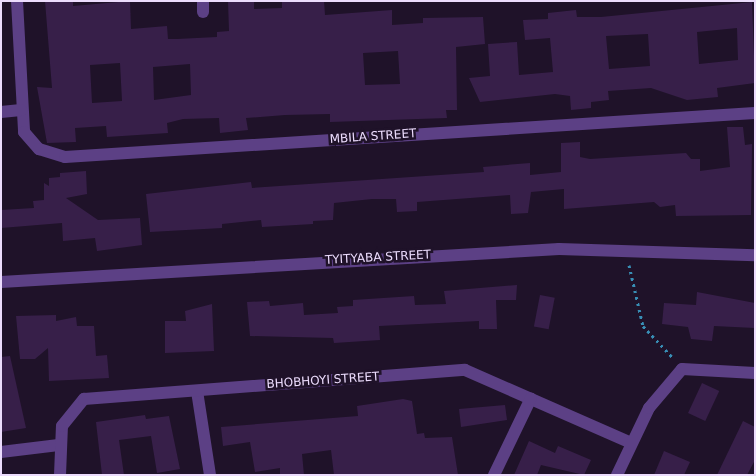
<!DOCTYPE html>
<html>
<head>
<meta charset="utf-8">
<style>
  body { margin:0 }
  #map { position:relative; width:756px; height:476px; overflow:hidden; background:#1f1229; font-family:"DejaVu Sans",sans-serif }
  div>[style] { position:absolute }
  .building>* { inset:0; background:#371f49; transform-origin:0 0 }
  .path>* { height:3px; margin-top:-1.5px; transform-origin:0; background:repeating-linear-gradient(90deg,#388eb5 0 2.5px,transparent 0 6.5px) }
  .minor>* { height:12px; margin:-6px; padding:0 6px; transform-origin:6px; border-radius:6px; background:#5c4085 }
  span { translate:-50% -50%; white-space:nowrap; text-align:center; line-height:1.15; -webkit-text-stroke:5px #1f1229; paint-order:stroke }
  .street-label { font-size:12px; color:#ecdcfd }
  .frame { position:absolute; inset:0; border:2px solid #ecdcfd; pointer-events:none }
</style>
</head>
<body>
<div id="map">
  <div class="building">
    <div style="clip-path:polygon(evenodd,45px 1px,73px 1px,73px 6px,130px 1px,131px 29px,167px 26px,168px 39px,177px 39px,217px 37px,217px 32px,229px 31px,228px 1px,254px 1px,254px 9px,282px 8px,282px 1px,324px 1px,325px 15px,392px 10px,392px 25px,423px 23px,423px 18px,483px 17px,485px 44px,456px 47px,457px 110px,446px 110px,447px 118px,330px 122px,330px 114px,285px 115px,246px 118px,248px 130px,220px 133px,219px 118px,183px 119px,167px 123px,168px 133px,107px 137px,106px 126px,75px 128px,76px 142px,47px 143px,37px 87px,52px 88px,45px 1px,398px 51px,400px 84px,365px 85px,363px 53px,398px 51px,45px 1px,120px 63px,122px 101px,92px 103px,90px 65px,120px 63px,45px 1px,190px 64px,191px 95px,154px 100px,153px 67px,190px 64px)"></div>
    <div style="clip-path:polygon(evenodd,752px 2px,755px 83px,717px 88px,718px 97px,687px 100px,651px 88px,608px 91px,609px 100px,591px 102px,591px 108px,571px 110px,570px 96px,555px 94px,480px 102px,469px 78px,490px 76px,488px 44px,517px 42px,519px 75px,553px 72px,550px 38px,525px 40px,523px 20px,548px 19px,548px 13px,576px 10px,577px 17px,601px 17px,752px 2px,737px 28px,738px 60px,699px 64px,697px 32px,737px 28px,752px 2px,648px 34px,650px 66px,609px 69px,606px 36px,648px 34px)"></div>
    <div style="clip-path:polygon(727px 127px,743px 127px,745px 145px,752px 144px,751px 215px,676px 216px,675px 205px,660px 207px,654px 202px,564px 209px,564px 189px,531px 192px,528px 213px,511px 214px,510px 195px,417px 202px,417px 211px,397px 212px,396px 199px,372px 199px,334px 203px,333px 220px,313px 221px,313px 224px,262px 227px,261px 220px,222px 224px,222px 228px,150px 232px,146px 194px,251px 182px,252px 188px,484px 172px,483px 167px,530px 163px,530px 175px,561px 172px,561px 143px,580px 142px,580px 157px,590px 159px,686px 153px,691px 159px,700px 159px,700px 171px,730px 167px)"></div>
    <div style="clip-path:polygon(86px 171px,87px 194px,66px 198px,98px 220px,140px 218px,142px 245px,97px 251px,95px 238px,63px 241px,62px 223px,1px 228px,1px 210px,34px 208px,33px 201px,44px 200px,44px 183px,49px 186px,49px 178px,60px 177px,60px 173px)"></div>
    <div style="clip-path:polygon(517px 285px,516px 300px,496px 300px,497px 329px,479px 329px,479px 321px,379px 326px,380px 340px,334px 343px,333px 338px,250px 336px,247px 302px,269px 301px,270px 306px,303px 303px,304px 315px,338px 313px,337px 307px,353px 306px,353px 300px,414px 296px,415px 305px,446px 304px,444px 291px)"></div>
    <div style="clip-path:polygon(697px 292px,755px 303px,755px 328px,714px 326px,712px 341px,691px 339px,688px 327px,662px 324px,664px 303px,696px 305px)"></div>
    <div style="left:540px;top:295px;width:15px;height:32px;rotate:11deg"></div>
    <div style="clip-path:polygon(212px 304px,214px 351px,165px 353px,165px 321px,186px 321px,185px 311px)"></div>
    <div style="clip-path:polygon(56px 315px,56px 321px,76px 317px,77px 326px,94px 326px,96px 356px,107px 355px,109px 378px,49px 381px,48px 348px,35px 359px,20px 359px,16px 316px)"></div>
    <div style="clip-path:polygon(10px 356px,26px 428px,1px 432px,1px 357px)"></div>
    <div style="left:702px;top:383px;width:19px;height:33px;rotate:25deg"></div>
    <div style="clip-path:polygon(403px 399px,412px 401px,417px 434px,424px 433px,425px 438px,452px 437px,458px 475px,334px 475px,331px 450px,302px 454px,304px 475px,280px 475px,280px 468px,255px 472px,250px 442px,223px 446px,221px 427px,358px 416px,357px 406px)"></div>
    <div style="clip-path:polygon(505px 405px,507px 420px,461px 427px,459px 409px)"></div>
    <div style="clip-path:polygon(145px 415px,146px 419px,169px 416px,180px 469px,157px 473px,151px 436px,119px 440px,124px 475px,102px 475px,96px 422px)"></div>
    <div style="clip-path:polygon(743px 421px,755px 427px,755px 460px,747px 475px,717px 475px)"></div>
    <div style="clip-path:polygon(529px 441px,555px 453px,558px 446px,591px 460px,584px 475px,541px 465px,537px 475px,514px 475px)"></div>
    <div style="clip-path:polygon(664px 451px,690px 462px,684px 475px,654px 475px)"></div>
  </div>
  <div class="path">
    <div style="left:629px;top:265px;width:63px;rotate:77.1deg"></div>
    <div style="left:643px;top:326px;width:44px;rotate:46.8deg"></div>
  </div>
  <div class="minor">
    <div style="left:17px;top:1px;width:131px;rotate:86.9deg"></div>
    <div style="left:24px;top:132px;width:23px;rotate:49deg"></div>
    <div style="left:39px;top:149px;width:27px;rotate:17deg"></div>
    <div style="left:65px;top:157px;width:691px;rotate:-3.65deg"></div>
    <div style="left:203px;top:1px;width:11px;rotate:90deg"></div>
    <div style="left:1px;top:112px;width:20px;rotate:-6deg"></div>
    <div style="left:1px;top:282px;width:559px;rotate:-3.38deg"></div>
    <div style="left:559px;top:249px;width:196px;rotate:1.8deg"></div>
    <div style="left:197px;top:391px;width:85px;rotate:81.2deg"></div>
    <div style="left:1px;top:452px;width:58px;rotate:-6.9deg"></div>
    <div style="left:60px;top:475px;width:49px;rotate:-87.7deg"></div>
    <div style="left:62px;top:426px;width:35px;rotate:-51deg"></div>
    <div style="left:84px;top:399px;width:382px;rotate:-4.4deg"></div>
    <div style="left:465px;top:370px;width:181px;rotate:23.7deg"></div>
    <div style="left:494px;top:475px;width:85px;rotate:-64.3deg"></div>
    <div style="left:617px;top:475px;width:74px;rotate:-64.5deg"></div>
    <div style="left:649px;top:408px;width:51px;rotate:-49.8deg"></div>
    <div style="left:682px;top:369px;width:73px;rotate:3.1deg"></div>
  </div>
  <div class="street-label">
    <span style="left:373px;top:137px;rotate:-4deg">MBILA STREET</span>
    <span style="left:378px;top:258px;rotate:-3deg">TYITYABA STREET</span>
    <span style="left:323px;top:381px;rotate:-4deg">BHOBHOYI STREET</span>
  </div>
  <div class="frame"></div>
</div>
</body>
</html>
